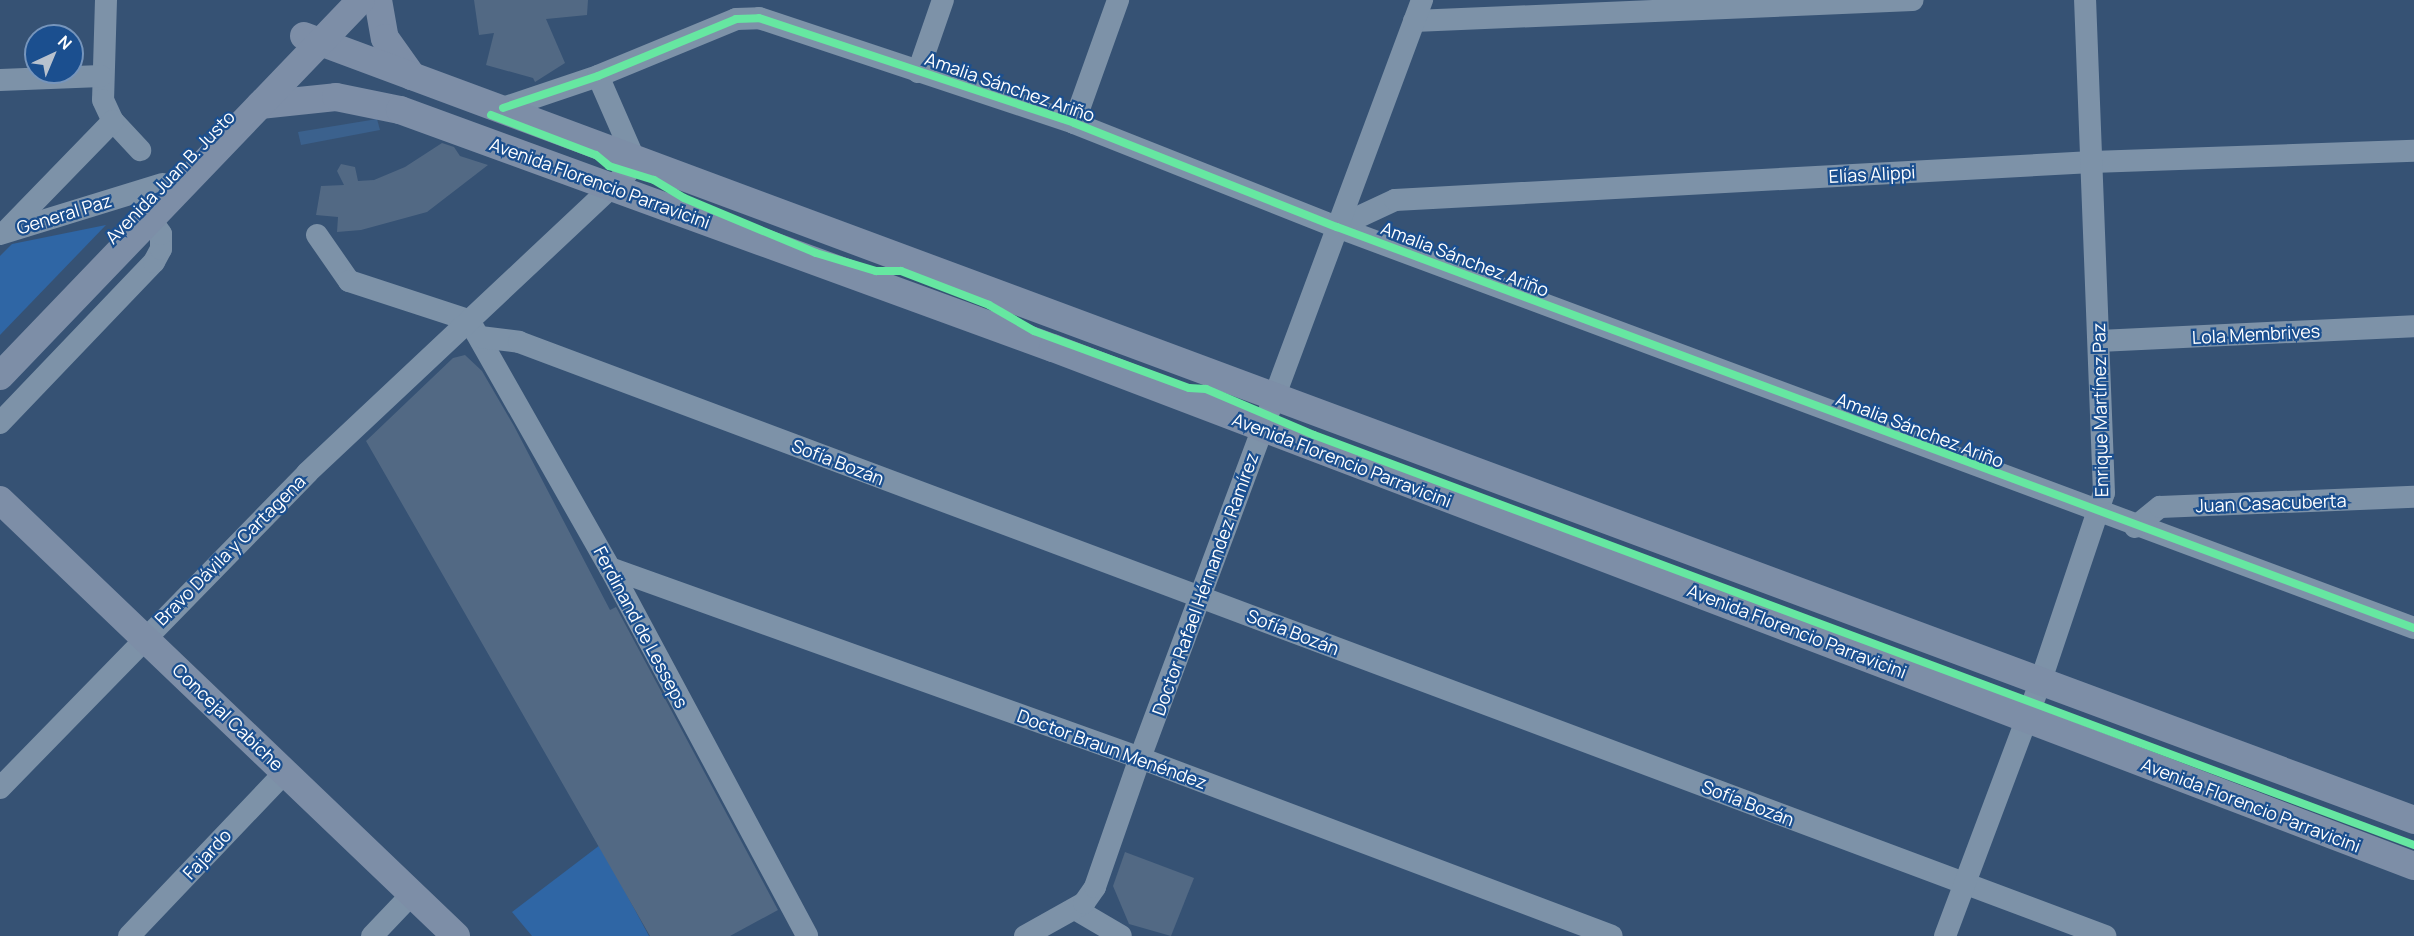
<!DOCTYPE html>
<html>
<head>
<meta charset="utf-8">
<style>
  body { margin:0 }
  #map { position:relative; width:2414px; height:936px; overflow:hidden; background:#365274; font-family:Manrope,sans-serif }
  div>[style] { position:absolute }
  .green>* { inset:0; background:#2f66a5 }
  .water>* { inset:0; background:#3b618d }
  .building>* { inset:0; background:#526984 }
  .minor>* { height:22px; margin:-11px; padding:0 11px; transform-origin:11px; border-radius:11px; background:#7d92a8 }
  .major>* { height:28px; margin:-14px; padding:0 14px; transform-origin:14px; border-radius:14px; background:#7d8ea7 }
  .cycleway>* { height:8px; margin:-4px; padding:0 4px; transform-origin:4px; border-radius:4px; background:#66e7a1 }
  span { translate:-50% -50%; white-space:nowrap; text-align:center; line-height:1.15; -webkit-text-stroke:4.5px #1b4f8f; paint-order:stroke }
  .street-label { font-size:18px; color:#fff }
  .north { position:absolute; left:24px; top:24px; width:60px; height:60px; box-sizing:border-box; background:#1b4f8f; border:2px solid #7695bc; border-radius:50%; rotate:44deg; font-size:16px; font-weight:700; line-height:24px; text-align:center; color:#fff }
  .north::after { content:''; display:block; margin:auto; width:21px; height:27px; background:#b9c2ce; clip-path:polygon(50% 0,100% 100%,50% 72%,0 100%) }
</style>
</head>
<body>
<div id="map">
  <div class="green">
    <div style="clip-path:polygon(106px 225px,0 335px,0 256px,12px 244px)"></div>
    <div style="clip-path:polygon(600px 845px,649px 936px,532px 936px,512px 912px)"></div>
  </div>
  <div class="water">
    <div style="clip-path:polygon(377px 119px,380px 130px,301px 145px,298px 132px)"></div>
  </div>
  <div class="building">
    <div style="clip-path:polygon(474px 0,588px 0,587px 15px,546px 19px,565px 63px,535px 82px,533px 78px,486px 65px,494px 33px,479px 35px)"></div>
    <div style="clip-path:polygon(442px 143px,454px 147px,460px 156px,488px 165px,427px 212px,361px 230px,337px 232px,338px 217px,316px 215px,321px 186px,344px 185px,337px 171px,341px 164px,355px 167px,358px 181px,374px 180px,405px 167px)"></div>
    <div style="clip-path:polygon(465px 355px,482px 371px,514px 426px,610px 610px,616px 607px,778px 910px,730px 936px,650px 936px,366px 441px,453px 358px)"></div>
    <div style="clip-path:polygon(1125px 852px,1194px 878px,1171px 936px,1129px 924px,1113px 886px)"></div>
  </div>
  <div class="minor">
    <div style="left:106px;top:0;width:100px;rotate:91.7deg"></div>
    <div style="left:103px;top:100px;width:23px;rotate:65deg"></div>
    <div style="left:113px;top:121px;width:40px;rotate:47deg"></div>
    <div style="left:1414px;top:21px;width:499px;rotate:-2.4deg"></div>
    <div style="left:918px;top:72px;width:76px;rotate:-70.9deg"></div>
    <div style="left:0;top:80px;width:101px;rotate:-2.3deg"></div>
    <div style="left:503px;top:108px;width:100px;rotate:-18.6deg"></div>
    <div style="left:598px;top:76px;width:149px;rotate:-22.4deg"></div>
    <div style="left:736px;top:19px;width:23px;rotate:-2deg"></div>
    <div style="left:759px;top:18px;width:332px;rotate:18.4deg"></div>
    <div style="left:1074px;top:123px;width:283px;rotate:21.6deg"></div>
    <div style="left:1337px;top:227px;width:1149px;rotate:20.42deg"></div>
    <div style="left:1074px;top:123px;width:131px;rotate:-70.3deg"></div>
    <div style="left:1337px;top:227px;width:64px;rotate:-25deg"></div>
    <div style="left:1395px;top:200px;width:698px;rotate:-3.12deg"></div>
    <div style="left:2092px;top:162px;width:322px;rotate:-2deg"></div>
    <div style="left:7px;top:230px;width:152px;rotate:-45.8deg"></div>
    <div style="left:0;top:234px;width:170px;rotate:-17.1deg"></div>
    <div style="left:317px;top:235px;width:56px;rotate:55.2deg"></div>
    <div style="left:349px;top:281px;width:125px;rotate:18.1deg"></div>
    <div style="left:474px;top:329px;width:275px;rotate:60.4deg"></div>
    <div style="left:610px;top:568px;width:417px;rotate:61.8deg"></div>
    <div style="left:480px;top:337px;width:39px;rotate:7deg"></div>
    <div style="left:519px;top:342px;width:1694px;rotate:20.53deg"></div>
    <div style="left:2099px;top:341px;width:315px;rotate:-2.7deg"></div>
    <div style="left:0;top:423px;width:223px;rotate:-46.3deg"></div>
    <div style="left:154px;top:262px;width:15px;rotate:-62deg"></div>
    <div style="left:161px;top:249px;width:15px;rotate:-90deg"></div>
    <div style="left:161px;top:234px;width:18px;rotate:-124deg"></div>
    <div style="left:2135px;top:527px;width:32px;rotate:-39deg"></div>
    <div style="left:2160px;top:507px;width:254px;rotate:-2.3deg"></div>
    <div style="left:610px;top:568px;width:563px;rotate:19.72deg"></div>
    <div style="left:1140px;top:758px;width:504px;rotate:20.66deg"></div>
    <div style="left:0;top:788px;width:440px;rotate:-45.7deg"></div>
    <div style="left:307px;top:473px;width:439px;rotate:-43.2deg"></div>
    <div style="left:627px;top:173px;width:18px;rotate:-71deg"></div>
    <div style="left:633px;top:156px;width:87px;rotate:-113.6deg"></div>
    <div style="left:1075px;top:909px;width:53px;rotate:30.4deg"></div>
    <div style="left:129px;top:936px;width:226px;rotate:-46.4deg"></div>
    <div style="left:372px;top:936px;width:58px;rotate:-46.4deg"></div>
    <div style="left:1025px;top:936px;width:68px;rotate:-29.2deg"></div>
    <div style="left:1084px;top:903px;width:19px;rotate:-55deg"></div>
    <div style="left:1095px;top:887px;width:137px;rotate:-70.8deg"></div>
    <div style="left:1140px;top:758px;width:809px;rotate:-69.59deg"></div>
    <div style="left:1945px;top:936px;width:273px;rotate:-69.4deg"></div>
    <div style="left:2041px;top:680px;width:197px;rotate:-71.4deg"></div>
    <div style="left:2104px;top:493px;width:493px;rotate:-92.2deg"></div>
  </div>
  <div class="major">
    <div style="left:378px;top:0;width:39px;rotate:80deg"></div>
    <div style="left:385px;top:38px;width:47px;rotate:54.6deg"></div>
    <div style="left:304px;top:36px;width:2251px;rotate:20.38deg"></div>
    <div style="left:260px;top:105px;width:76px;rotate:-6deg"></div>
    <div style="left:336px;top:97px;width:65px;rotate:11.5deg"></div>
    <div style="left:400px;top:110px;width:695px;rotate:20.03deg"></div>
    <div style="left:1053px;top:348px;width:1456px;rotate:20.84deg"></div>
    <div style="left:0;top:376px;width:521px;rotate:-46.17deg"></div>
    <div style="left:0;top:500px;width:631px;rotate:43.72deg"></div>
  </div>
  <div class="cycleway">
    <div style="left:503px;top:108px;width:100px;rotate:-18.6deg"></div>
    <div style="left:598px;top:76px;width:149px;rotate:-22.4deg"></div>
    <div style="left:736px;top:19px;width:23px;rotate:-2deg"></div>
    <div style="left:759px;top:18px;width:332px;rotate:18.4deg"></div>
    <div style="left:1074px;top:123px;width:283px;rotate:21.6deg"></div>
    <div style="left:1337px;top:227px;width:1149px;rotate:20.42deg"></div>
    <div style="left:491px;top:115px;width:112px;rotate:20.9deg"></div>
    <div style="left:596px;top:155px;width:17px;rotate:40deg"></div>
    <div style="left:609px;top:166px;width:47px;rotate:17.3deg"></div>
    <div style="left:654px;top:180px;width:35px;rotate:31deg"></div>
    <div style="left:684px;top:198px;width:143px;rotate:22.6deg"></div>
    <div style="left:816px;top:253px;width:63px;rotate:16.7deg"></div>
    <div style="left:876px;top:271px;width:25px"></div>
    <div style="left:901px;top:271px;width:94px;rotate:21.1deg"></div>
    <div style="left:989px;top:305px;width:52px;rotate:30deg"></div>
    <div style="left:1034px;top:331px;width:165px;rotate:20.2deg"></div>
    <div style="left:1189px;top:388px;width:17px;rotate:3deg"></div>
    <div style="left:1206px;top:389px;width:117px;rotate:23.1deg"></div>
    <div style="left:1314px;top:435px;width:1174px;rotate:20.44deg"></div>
  </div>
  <div class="street-label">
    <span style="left:1010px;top:87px;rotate:19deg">Amalia Sánchez Ariño</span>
    <span style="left:1872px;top:174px;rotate:-3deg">Elías Alippi</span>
    <span style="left:170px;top:177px;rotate:-46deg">Avenida Juan B. Justo</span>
    <span style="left:600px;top:183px;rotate:20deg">Avenida Florencio Parravicini</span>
    <span style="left:64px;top:214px;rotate:-17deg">General Paz</span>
    <span style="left:1465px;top:259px;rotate:21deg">Amalia Sánchez Ariño</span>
    <span style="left:2256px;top:334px;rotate:-3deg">Lola Membrives</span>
    <span style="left:2100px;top:410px;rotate:-91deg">Enrique Martínez Paz</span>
    <span style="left:1920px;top:430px;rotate:21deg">Amalia Sánchez Ariño</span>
    <span style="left:1342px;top:460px;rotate:21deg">Avenida Florencio Parravicini</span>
    <span style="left:838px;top:462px;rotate:21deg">Sofía Bozán</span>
    <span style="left:2271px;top:503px;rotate:-2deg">Juan Casacuberta</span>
    <span style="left:230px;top:550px;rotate:-45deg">Bravo Dávila y Cartagena</span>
    <span style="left:1205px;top:584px;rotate:-70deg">Doctor Rafael Hérnandez Ramírez</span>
    <span style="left:641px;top:627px;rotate:62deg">Ferdinand de Lesseps</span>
    <span style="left:1797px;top:631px;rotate:21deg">Avenida Florencio Parravicini</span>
    <span style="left:1293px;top:632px;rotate:21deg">Sofía Bozán</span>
    <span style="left:228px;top:717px;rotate:44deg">Concejal Cabiche</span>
    <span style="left:1112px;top:749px;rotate:20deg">Doctor Braun Menéndez</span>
    <span style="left:1748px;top:803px;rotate:21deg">Sofía Bozán</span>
    <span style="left:2251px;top:805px;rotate:21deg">Avenida Florencio Parravicini</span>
    <span style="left:207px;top:854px;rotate:-47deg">Fajardo</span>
  </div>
  <div class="north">N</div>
</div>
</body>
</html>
